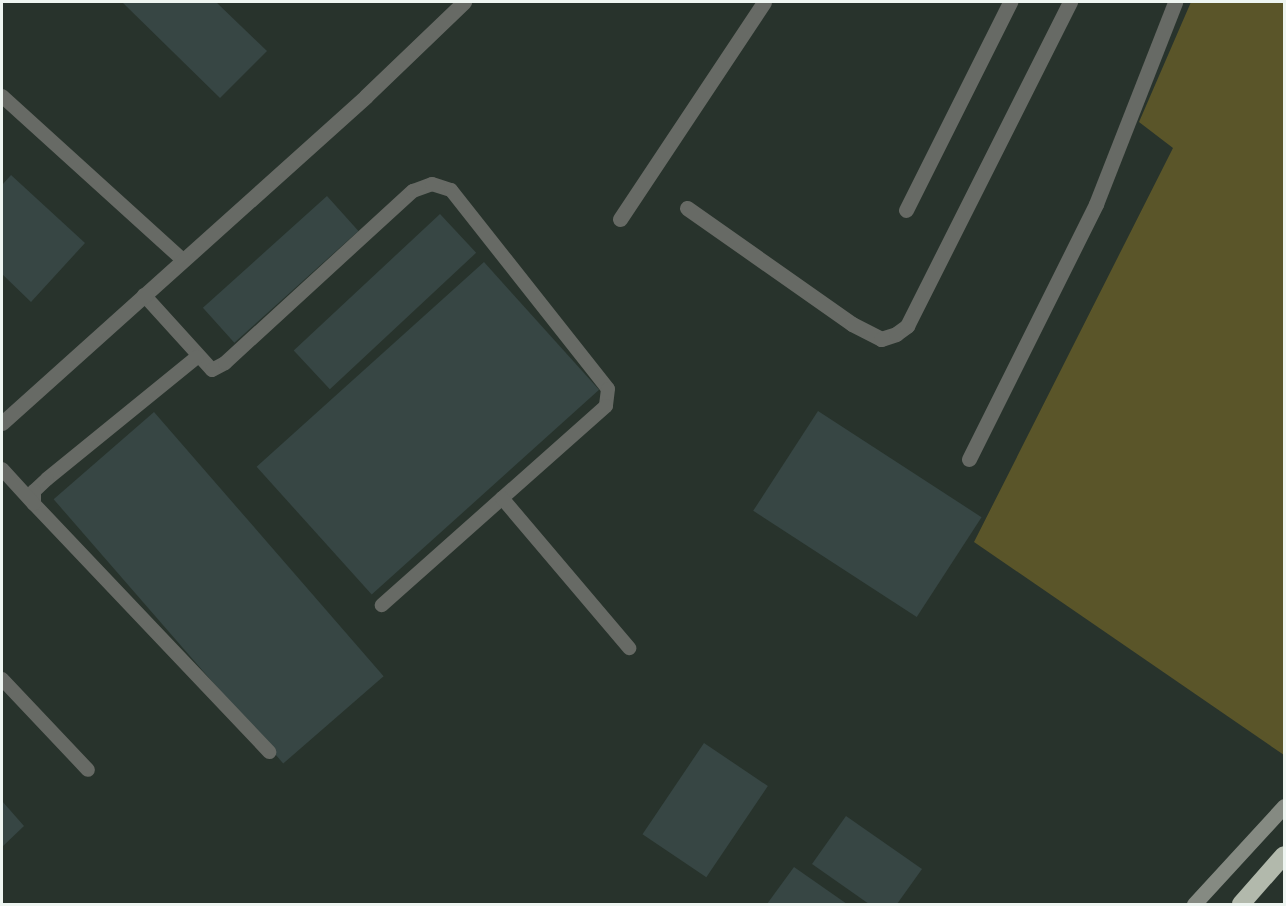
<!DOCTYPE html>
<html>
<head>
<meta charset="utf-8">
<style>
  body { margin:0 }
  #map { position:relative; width:1286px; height:906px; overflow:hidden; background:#28332c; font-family:"Golos Text",sans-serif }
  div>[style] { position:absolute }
  .green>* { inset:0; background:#5a5529 }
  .building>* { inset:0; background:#374644; transform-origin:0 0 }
  .lane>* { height:14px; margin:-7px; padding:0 7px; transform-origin:7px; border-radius:7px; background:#676a65 }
  .street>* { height:15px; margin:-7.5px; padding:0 7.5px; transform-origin:7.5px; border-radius:7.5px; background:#676a65 }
  .secondary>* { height:15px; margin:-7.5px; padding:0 7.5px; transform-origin:7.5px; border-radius:7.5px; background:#858a82 }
  .highway>* { height:18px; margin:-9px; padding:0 9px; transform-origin:9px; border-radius:9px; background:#b2b9ac }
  span { translate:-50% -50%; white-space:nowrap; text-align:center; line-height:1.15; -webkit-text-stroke:4.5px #1e2923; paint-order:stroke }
  .frame { position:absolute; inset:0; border:3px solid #eef5f1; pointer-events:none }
</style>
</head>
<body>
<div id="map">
  <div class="green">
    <div style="clip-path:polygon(1191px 2px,1284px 2px,1284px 755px,974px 542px,1173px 148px,1139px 122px)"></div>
  </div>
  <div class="building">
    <div style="clip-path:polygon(122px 2px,216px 2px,267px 51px,220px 98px)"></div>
    <div style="clip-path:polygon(11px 175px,85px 243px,31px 302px,2px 274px,2px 185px)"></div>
    <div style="left:327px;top:196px;width:47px;height:167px;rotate:48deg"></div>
    <div style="left:440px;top:214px;width:53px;height:200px;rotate:47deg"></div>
    <div style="left:484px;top:262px;width:172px;height:306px;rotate:48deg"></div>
    <div style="left:818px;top:411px;width:195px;height:119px;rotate:33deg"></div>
    <div style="left:154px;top:412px;width:350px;height:133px;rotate:49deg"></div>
    <div style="left:704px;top:743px;width:77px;height:110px;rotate:34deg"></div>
    <div style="clip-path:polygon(2px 801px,24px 826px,2px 847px)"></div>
    <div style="clip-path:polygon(846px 816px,922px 869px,897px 904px,869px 904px,812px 864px)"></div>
    <div style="clip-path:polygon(794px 867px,847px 904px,767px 904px)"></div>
  </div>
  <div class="lane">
    <div style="left:2px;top:96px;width:244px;rotate:42.2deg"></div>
    <div style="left:144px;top:295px;width:101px;rotate:47.8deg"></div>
    <div style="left:212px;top:370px;width:15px;rotate:-28deg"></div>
    <div style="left:225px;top:363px;width:255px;rotate:-42.5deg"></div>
    <div style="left:413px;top:191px;width:20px;rotate:-20deg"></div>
    <div style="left:432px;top:184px;width:20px;rotate:18deg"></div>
    <div style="left:451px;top:190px;width:253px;rotate:51.7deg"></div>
    <div style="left:608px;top:389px;width:17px;rotate:97deg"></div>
    <div style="left:606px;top:406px;width:300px;rotate:138.4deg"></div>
    <div style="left:197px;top:357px;width:193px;rotate:140.9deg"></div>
    <div style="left:47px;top:479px;width:18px;rotate:137deg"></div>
    <div style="left:34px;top:491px;width:13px;rotate:90deg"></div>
    <div style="left:34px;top:504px;width:342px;rotate:46.5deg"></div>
    <div style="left:2px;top:469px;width:47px;rotate:47.6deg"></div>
    <div style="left:502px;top:498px;width:197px;rotate:49.7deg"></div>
    <div style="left:2px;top:679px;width:125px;rotate:46.6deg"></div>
  </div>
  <div class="street">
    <div style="left:687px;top:208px;width:202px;rotate:35.1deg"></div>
    <div style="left:852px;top:324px;width:33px;rotate:27deg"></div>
    <div style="left:881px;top:339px;width:16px;rotate:-18deg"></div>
    <div style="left:896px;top:334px;width:14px;rotate:-36deg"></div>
    <div style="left:907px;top:326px;width:363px;rotate:-63.3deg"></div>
    <div style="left:906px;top:210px;width:233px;rotate:-63.4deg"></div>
    <div style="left:620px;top:219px;width:260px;rotate:-56.4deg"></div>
    <div style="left:2px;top:423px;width:489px;rotate:-41.9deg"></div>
    <div style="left:366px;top:96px;width:136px;rotate:-43.8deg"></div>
    <div style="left:969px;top:459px;width:285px;rotate:-63.5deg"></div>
    <div style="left:1096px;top:204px;width:217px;rotate:-68.6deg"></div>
  </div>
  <div class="secondary">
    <div style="left:1194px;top:904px;width:133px;rotate:-47.4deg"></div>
  </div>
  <div class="highway">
    <div style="left:1241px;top:904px;width:65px;rotate:-48.7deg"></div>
  </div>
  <div class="frame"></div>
</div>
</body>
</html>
